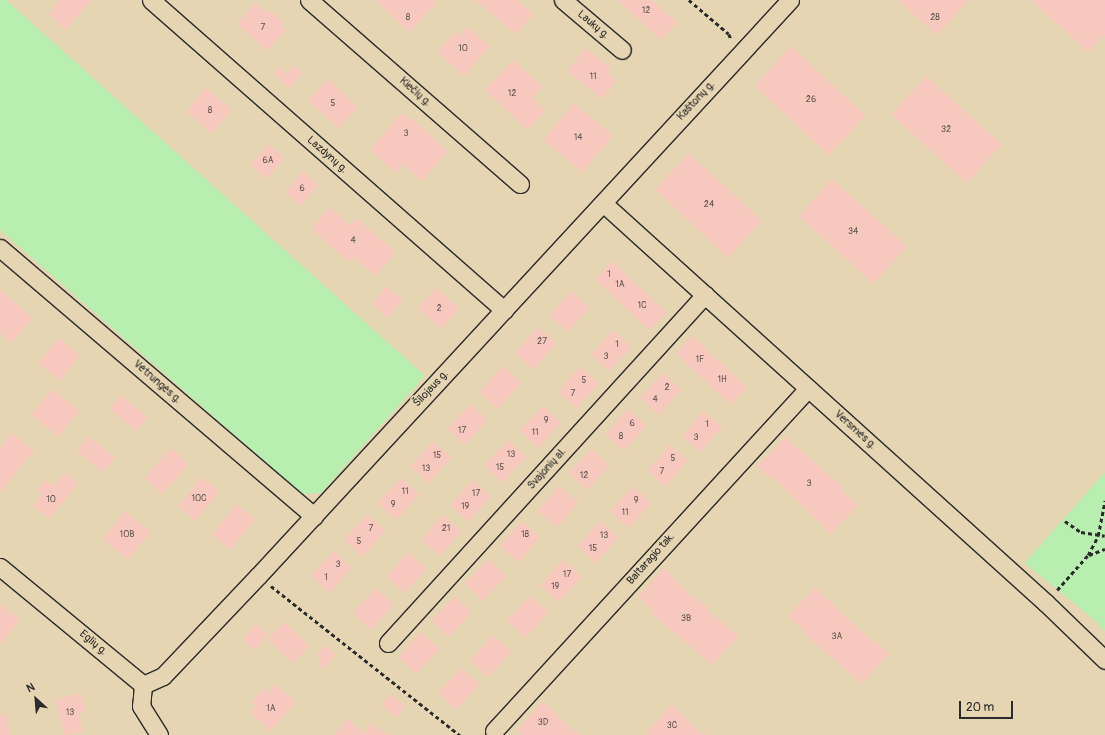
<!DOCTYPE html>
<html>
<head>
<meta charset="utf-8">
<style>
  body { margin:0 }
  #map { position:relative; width:1105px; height:735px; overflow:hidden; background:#e6d5b2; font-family:Pangolin,sans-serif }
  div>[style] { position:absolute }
  .green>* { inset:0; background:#b8efb1 }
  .building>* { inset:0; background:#f7c8bd; transform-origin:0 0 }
  .path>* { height:2.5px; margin-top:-1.25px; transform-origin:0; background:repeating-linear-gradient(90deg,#2b2b2b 0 4px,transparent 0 7px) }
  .roads { filter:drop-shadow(1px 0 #2b2b2b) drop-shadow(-1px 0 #2b2b2b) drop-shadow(0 1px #2b2b2b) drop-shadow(0 -1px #2b2b2b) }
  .street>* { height:17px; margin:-8.5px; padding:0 8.5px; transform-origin:8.5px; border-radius:8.5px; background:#e6d5b2 }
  span { translate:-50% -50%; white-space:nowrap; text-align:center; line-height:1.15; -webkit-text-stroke:3px #e6d5b2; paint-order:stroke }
  .number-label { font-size:9px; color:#5e5250 }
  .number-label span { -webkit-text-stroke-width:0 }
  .street-label { font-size:11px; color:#2b2b2b }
  .north { position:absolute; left:16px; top:679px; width:40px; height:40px; -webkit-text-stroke:3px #e6d5b2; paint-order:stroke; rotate:334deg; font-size:11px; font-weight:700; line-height:16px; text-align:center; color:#2b2b2b }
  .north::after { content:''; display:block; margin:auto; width:14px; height:18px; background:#2b2b2b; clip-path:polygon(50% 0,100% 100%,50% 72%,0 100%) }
  .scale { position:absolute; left:959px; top:701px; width:54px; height:18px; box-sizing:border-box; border:2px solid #2b2b2b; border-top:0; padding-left:5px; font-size:12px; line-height:14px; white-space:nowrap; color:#2b2b2b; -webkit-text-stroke:3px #e6d5b2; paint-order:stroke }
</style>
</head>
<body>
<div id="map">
  <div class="green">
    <div style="clip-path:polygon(0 0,6px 0,425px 376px,321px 493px,302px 494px,0 230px)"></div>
    <div style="clip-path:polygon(1105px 472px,1105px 632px,1096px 621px,1025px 563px)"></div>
  </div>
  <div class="building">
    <div style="clip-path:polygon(60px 0,92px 0,66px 30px,48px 14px)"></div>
    <div style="clip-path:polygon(375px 0,433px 0,437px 3px,409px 32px)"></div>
    <div style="clip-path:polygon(475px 0,517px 0,533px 14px,516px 34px)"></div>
    <div style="clip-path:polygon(617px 0,651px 0,677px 22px,661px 40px)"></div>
    <div style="clip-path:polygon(897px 0,969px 0,937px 35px)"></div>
    <div style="clip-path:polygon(1031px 0,1105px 0,1105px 34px,1088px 52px)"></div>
    <div style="clip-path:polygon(255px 2px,267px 13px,270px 10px,284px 23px,281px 26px,286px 30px,267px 51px,237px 24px)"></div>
    <div style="clip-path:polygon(468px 27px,490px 46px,464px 76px,437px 52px,455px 32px,460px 36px)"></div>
    <div style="left:791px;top:46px;width:102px;height:54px;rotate:43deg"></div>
    <div style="clip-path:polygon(585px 48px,611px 68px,608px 73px,617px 80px,602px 99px,567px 71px)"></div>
    <div style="clip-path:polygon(513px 60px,543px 87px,532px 98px,546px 111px,527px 130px,485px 90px)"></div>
    <div style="clip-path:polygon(294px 66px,303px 74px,289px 88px,274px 73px,279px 67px,286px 74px)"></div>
    <div style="left:926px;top:76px;width:102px;height:52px;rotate:42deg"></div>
    <div style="left:328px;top:79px;width:41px;height:29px;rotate:43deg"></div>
    <div style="left:206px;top:88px;width:34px;height:31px;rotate:40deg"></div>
    <div style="left:574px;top:103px;width:51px;height:48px;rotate:40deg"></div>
    <div style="clip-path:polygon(402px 113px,407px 118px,409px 116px,448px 151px,422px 181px,403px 165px,396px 173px,370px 150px)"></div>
    <div style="left:269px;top:144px;width:21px;height:28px;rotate:41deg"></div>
    <div style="left:689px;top:153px;width:100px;height:50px;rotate:43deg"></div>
    <div style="left:303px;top:171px;width:21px;height:28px;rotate:41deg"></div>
    <div style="left:832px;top:179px;width:101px;height:50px;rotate:42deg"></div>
    <div style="clip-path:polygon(330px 207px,350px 226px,357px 218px,396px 253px,375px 276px,353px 257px,350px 261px,343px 257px,311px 229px)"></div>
    <div style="left:612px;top:261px;width:75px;height:25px;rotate:43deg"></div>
    <div style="left:386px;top:286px;width:22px;height:23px;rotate:39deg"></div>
    <div style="left:436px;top:288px;width:31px;height:27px;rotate:42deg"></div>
    <div style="clip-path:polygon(0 290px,33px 318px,11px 343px,0 333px)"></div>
    <div style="left:571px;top:291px;width:25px;height:33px;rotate:42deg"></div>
    <div style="left:538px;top:327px;width:25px;height:35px;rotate:42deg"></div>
    <div style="left:613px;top:330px;width:25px;height:33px;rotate:42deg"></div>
    <div style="left:692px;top:336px;width:75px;height:24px;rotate:43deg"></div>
    <div style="left:58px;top:338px;width:28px;height:32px;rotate:38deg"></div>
    <div style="left:503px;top:366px;width:25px;height:35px;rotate:43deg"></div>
    <div style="left:580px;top:367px;width:25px;height:33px;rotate:42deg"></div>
    <div style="left:663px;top:373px;width:25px;height:34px;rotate:42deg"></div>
    <div style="left:52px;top:389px;width:35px;height:33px;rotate:39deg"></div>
    <div style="left:121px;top:395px;width:35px;height:18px;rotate:40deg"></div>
    <div style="left:470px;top:404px;width:24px;height:34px;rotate:42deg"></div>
    <div style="left:543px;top:406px;width:25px;height:34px;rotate:43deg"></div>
    <div style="left:628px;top:409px;width:25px;height:34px;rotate:42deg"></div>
    <div style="left:703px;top:411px;width:25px;height:33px;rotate:40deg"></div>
    <div style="clip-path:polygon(12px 433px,34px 451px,0 492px,0 448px)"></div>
    <div style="left:89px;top:436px;width:34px;height:19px;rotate:40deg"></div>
    <div style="clip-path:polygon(785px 437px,844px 488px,842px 491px,858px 505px,831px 534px,773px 477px,771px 479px,757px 466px)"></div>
    <div style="left:508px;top:440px;width:25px;height:35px;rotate:43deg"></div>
    <div style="left:433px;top:441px;width:25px;height:34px;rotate:42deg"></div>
    <div style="left:670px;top:445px;width:24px;height:34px;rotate:42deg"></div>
    <div style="left:171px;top:448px;width:24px;height:40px;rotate:42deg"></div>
    <div style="left:591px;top:449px;width:25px;height:33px;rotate:42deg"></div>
    <div style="clip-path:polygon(65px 473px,78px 484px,49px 519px,33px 506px,42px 494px,37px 490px,46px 480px,53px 486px)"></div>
    <div style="left:202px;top:477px;width:23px;height:38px;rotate:40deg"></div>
    <div style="left:401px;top:478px;width:25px;height:34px;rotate:43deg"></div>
    <div style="left:473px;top:480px;width:25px;height:34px;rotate:43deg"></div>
    <div style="left:559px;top:486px;width:25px;height:33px;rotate:40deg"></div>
    <div style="left:633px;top:486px;width:25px;height:34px;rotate:43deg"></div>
    <div style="left:236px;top:504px;width:24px;height:39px;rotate:38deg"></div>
    <div style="left:125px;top:511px;width:33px;height:36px;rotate:39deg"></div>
    <div style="left:367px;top:514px;width:25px;height:35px;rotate:42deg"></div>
    <div style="left:442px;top:515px;width:25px;height:33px;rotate:40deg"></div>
    <div style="left:521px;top:521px;width:25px;height:33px;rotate:40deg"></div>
    <div style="left:600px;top:521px;width:25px;height:34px;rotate:42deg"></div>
    <div style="left:334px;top:551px;width:25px;height:34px;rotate:43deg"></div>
    <div style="left:408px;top:552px;width:25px;height:33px;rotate:42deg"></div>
    <div style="left:488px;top:559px;width:25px;height:34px;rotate:43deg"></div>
    <div style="left:563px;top:560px;width:25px;height:34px;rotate:42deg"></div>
    <div style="clip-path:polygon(664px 568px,694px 599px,696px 597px,708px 608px,707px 610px,739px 636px,712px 665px,652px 614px,654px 612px,638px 597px)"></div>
    <div style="clip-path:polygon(815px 587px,874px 643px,875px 641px,889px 654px,862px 684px,802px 632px,804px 630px,788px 616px)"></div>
    <div style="left:376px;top:588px;width:25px;height:34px;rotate:43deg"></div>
    <div style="left:454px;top:596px;width:24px;height:34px;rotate:42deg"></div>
    <div style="left:530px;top:596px;width:25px;height:34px;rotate:43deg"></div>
    <div style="clip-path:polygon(0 604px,20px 620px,0 644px)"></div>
    <div style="left:284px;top:622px;width:35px;height:24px;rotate:43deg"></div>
    <div style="left:256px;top:624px;width:16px;height:21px;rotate:40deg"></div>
    <div style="left:421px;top:632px;width:25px;height:34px;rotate:43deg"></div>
    <div style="left:492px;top:635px;width:25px;height:34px;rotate:40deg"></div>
    <div style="clip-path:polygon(325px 645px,336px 654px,324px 669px,318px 664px,321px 659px,317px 655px)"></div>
    <div style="left:461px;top:668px;width:25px;height:34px;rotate:42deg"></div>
    <div style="clip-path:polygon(276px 684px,296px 702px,270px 731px,250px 712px,256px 706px,251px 702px,264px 688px,268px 693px)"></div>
    <div style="clip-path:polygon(81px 693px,86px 712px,78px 714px,83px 732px,65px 735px,55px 700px)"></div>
    <div style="left:391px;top:694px;width:19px;height:15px;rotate:39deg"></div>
    <div style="clip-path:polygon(543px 701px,573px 731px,574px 729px,580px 735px,522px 735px,517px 730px)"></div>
    <div style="clip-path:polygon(672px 704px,702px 734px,704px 732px,706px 735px,648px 735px,646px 733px)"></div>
    <div style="clip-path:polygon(6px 713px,11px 735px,0 735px,0 715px)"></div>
    <div style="clip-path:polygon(347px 719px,364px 733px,372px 723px,387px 735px,334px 735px)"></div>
  </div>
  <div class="path">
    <div style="left:689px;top:0;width:52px;rotate:40.4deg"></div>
    <div style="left:729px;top:34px;width:5px;rotate:68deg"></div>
    <div style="left:1065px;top:521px;width:19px;rotate:35deg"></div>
    <div style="left:1081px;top:532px;width:24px;rotate:9deg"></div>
    <div style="left:1089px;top:555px;width:17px;rotate:-21deg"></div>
    <div style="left:271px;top:586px;width:241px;rotate:38.3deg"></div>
    <div style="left:1057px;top:590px;width:47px;rotate:-48.5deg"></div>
    <div style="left:1088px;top:555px;width:21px;rotate:-62deg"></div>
    <div style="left:1098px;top:536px;width:36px;rotate:-79deg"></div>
  </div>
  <div class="roads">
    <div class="street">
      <div style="left:151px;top:0;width:470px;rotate:41.3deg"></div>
      <div style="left:309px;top:0;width:280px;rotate:41.1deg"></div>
      <div style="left:563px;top:0;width:77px;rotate:40.3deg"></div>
      <div style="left:603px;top:203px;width:597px;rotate:42.08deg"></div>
      <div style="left:1046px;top:603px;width:82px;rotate:44deg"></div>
      <div style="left:0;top:248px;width:413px;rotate:40.5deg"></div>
      <div style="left:0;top:567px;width:185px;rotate:39.5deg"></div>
      <div style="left:143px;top:685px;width:21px;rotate:95deg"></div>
      <div style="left:141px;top:706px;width:34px;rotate:58deg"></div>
      <div style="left:388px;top:643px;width:471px;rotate:-47.7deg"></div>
      <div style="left:143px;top:685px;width:22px;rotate:-24deg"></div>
      <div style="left:163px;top:676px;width:138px;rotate:-46.5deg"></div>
      <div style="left:258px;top:576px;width:784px;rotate:-47.27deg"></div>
      <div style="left:494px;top:731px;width:465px;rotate:-47.5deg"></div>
    </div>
  </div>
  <div class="number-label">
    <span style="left:646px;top:11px">12</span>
    <span style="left:408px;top:18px">8</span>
    <span style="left:935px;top:18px">28</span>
    <span style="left:263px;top:28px">7</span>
    <span style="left:463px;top:49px">10</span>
    <span style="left:593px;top:77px">11</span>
    <span style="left:512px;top:94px">12</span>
    <span style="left:811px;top:100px">26</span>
    <span style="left:333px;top:104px">5</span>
    <span style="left:210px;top:111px">8</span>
    <span style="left:946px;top:130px">32</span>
    <span style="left:406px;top:134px">3</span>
    <span style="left:578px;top:138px">14</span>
    <span style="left:268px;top:161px">6A</span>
    <span style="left:302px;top:189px">6</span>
    <span style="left:709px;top:205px">24</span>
    <span style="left:853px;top:232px">34</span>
    <span style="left:353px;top:241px">4</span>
    <span style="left:609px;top:275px">1</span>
    <span style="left:620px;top:285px">1A</span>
    <span style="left:642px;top:306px">1C</span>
    <span style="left:439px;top:309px">2</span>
    <span style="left:542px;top:342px">27</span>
    <span style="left:617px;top:345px">1</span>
    <span style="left:606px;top:357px">3</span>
    <span style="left:700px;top:360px">1F</span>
    <span style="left:722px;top:380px">1H</span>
    <span style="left:584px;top:381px">5</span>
    <span style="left:667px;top:388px">2</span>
    <span style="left:573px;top:394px">7</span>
    <span style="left:655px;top:400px">4</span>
    <span style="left:546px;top:421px">9</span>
    <span style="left:632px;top:424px">6</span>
    <span style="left:707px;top:425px">1</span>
    <span style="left:462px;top:431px">17</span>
    <span style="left:535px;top:433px">11</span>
    <span style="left:621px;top:437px">8</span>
    <span style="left:696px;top:438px">3</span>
    <span style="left:511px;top:455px">13</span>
    <span style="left:437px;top:456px">15</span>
    <span style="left:673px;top:459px">5</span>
    <span style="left:500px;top:468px">15</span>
    <span style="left:426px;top:469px">13</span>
    <span style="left:662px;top:472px">7</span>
    <span style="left:584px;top:476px">12</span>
    <span style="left:809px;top:484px">3</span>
    <span style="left:405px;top:492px">11</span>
    <span style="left:476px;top:494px">17</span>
    <span style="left:199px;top:499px">10C</span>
    <span style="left:51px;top:500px">10</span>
    <span style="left:636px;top:501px">9</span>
    <span style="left:393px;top:505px">9</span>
    <span style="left:465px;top:507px">19</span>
    <span style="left:625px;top:513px">11</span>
    <span style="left:371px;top:529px">7</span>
    <span style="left:446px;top:529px">21</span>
    <span style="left:127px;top:535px">10B</span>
    <span style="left:525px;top:535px">18</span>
    <span style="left:604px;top:536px">13</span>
    <span style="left:359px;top:542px">5</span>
    <span style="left:593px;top:549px">15</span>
    <span style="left:338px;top:565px">3</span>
    <span style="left:567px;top:575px">17</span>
    <span style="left:326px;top:578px">1</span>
    <span style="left:555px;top:587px">19</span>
    <span style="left:686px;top:619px">3B</span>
    <span style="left:837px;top:637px">3A</span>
    <span style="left:271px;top:709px">1A</span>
    <span style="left:70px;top:713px">13</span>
    <span style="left:543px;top:723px">3D</span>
    <span style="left:672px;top:726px">3C</span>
  </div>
  <div class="street-label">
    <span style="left:593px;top:25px;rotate:40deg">Laukų g.</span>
    <span style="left:415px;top:92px;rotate:41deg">Kiečių g.</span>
    <span style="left:696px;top:101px;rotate:-47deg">Kaštonų g.</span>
    <span style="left:327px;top:155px;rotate:41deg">Lazdynų g.</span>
    <span style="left:157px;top:382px;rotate:41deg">Vėtrungės g.</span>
    <span style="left:431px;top:389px;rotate:-47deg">Šilojaus g.</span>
    <span style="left:855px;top:430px;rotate:42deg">Versmės g.</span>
    <span style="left:547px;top:469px;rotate:-48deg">Svajonių al.</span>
    <span style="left:651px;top:559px;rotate:-48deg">Baltaragio tak.</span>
    <span style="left:93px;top:643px;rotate:40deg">Eglių g.</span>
  </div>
  <div class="north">N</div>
  <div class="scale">20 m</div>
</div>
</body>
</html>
